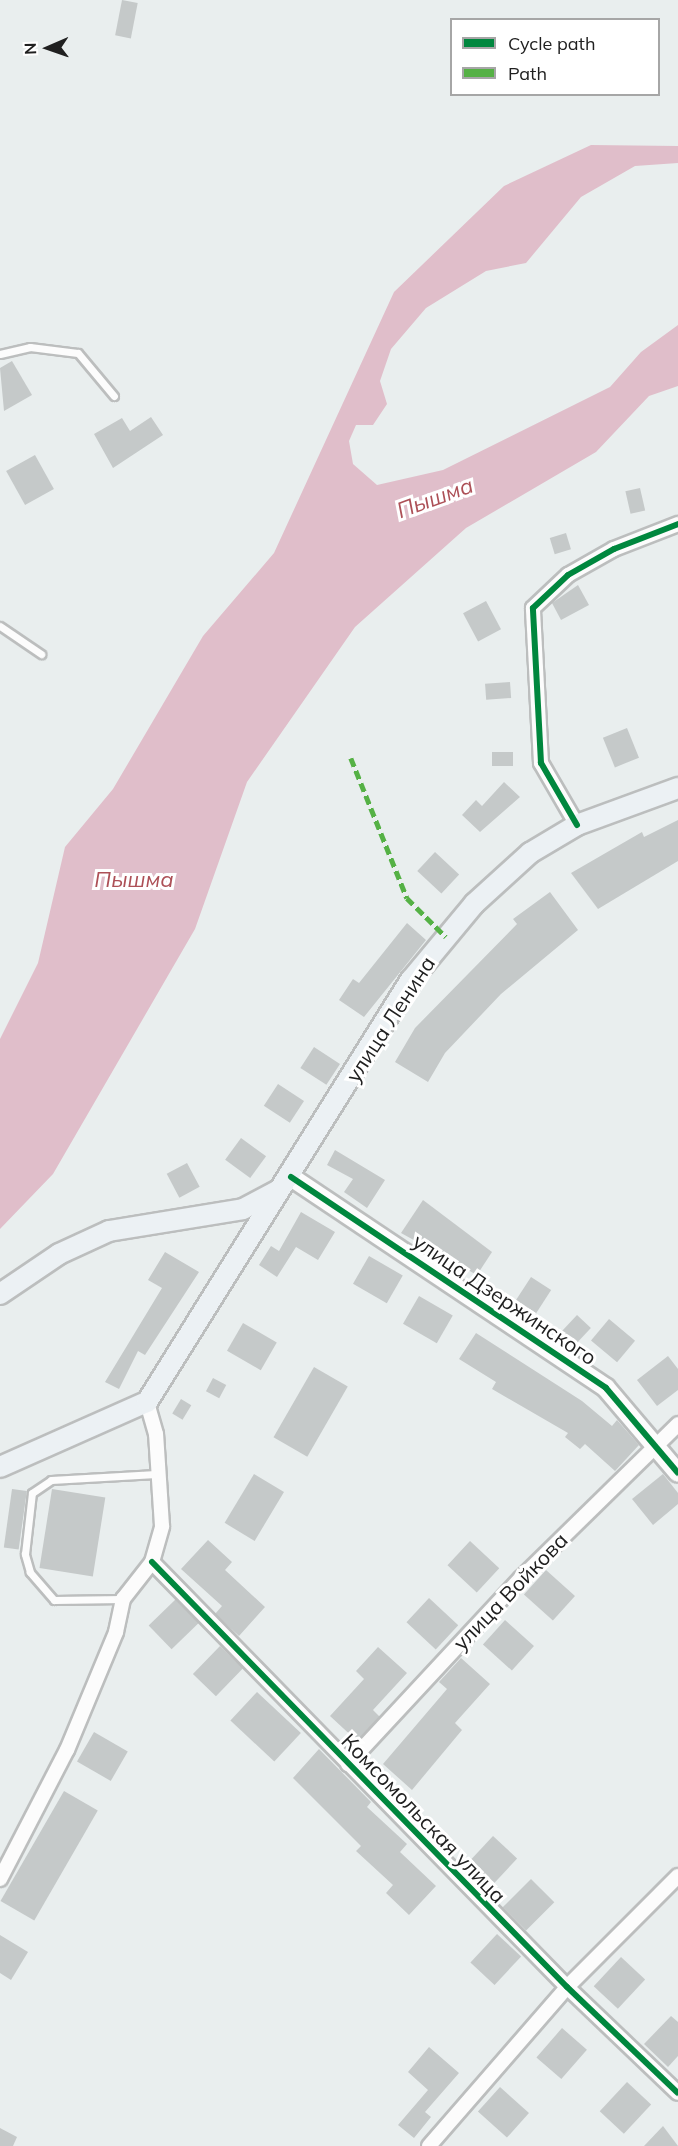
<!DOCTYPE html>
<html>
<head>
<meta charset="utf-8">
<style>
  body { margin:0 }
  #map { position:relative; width:678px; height:2146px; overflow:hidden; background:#e9eeee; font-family:Mulish,sans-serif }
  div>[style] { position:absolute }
  .water>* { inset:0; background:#e0beca }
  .building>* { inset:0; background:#c5c9c9; transform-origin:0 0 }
  .roads { filter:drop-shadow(2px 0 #bcbebe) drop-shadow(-2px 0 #bcbebe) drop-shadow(0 2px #bcbebe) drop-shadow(0 -2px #bcbebe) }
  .service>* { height:7px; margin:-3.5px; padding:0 3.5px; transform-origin:3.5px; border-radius:3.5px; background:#fcfcfc }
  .minor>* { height:14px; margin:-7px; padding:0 7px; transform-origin:7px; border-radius:7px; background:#fcfcfc }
  .tertiary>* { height:18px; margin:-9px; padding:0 9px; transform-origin:9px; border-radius:9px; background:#fcfcfc }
  .secondary>* { height:20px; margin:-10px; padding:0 10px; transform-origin:10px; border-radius:10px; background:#ecf1f4 }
  .quiet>* { height:4.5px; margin-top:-2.25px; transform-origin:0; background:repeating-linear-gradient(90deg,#55b145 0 9px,transparent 0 13.5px) }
  .cycleway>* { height:6px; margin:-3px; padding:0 3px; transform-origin:3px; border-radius:3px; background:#00873e }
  span { translate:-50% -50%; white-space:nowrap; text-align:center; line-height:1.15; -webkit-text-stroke:6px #fff; paint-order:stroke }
  .street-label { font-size:21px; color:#202020 }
  .water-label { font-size:22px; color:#ad5057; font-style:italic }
  .legend { position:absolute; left:450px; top:18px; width:210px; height:78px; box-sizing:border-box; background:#fff; border:2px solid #a6a6a6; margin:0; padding:8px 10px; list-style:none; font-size:18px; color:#202020 }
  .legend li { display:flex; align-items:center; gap:12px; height:30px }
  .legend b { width:30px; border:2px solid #a6a6a6 }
  .north { position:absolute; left:18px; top:18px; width:60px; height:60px; -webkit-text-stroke:4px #fff; paint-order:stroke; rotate:268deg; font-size:16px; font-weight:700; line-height:24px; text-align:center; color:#202020 }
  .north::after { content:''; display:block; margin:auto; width:21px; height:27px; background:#202020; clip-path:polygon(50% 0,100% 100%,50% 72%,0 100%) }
</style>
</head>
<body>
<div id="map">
  <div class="water">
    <div style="clip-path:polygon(591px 145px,678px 146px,678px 163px,635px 166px,581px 197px,526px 263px,486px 271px,426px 308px,391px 349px,380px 381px,387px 404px,373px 425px,356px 425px,349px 441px,353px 464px,377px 485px,443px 470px,610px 387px,641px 352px,678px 325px,678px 386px,649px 396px,596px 452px,466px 528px,355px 627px,247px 782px,195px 929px,53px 1174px,0 1229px,0 1039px,38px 963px,65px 847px,113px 789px,203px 636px,274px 553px,394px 292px,504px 186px)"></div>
  </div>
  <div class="building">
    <div style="left:122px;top:0;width:16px;height:36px;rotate:11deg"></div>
    <div style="clip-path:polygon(12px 361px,32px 395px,4px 411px,0 368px)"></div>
    <div style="clip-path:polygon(151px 417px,163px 435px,113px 468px,94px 434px,122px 418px,130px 431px)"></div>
    <div style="left:35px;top:455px;width:39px;height:33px;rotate:61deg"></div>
    <div style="left:640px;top:488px;width:23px;height:15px;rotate:77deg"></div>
    <div style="left:566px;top:533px;width:17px;height:17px;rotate:73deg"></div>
    <div style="clip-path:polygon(578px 585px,589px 605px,561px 620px,552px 603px)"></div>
    <div style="left:486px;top:601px;width:32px;height:26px;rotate:62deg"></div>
    <div style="left:510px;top:682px;width:16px;height:25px;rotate:86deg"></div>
    <div style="left:627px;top:728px;width:32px;height:26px;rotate:68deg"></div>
    <div style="left:513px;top:752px;width:14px;height:21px;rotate:90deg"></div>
    <div style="clip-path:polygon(504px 782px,520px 797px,480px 832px,462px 815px,476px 800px,482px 806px)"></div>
    <div style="clip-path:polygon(678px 820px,678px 861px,598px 909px,571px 873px,642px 832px,644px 837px)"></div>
    <div style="left:435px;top:852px;width:33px;height:26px;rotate:43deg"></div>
    <div style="clip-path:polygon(550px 892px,578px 930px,501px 994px,445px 1053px,428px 1082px,395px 1062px,415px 1028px,517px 924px,513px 919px)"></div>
    <div style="clip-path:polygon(407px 923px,426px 940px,364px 1017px,339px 1000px,353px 979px,359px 983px)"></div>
    <div style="left:314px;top:1047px;width:31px;height:25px;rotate:33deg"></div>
    <div style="left:278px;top:1084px;width:31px;height:26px;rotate:33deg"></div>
    <div style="left:241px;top:1138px;width:31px;height:27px;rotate:36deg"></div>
    <div style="clip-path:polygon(335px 1150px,385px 1180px,367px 1208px,344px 1192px,353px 1179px,327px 1165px)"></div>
    <div style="left:187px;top:1163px;width:27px;height:23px;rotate:62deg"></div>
    <div style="clip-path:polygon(423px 1200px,492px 1252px,477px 1275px,401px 1233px)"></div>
    <div style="clip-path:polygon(301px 1212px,335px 1232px,318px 1260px,296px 1247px,277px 1277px,259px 1265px,271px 1246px,279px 1251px)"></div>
    <div style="clip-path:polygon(165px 1252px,199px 1272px,145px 1355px,138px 1351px,119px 1389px,105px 1382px,162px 1288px,148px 1280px)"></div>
    <div style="left:369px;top:1256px;width:39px;height:32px;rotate:30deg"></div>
    <div style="left:531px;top:1277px;width:24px;height:29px;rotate:33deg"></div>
    <div style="left:419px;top:1296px;width:39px;height:32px;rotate:30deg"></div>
    <div style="left:577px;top:1315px;width:19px;height:23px;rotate:43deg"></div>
    <div style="left:609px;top:1319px;width:34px;height:28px;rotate:40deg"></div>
    <div style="left:243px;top:1323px;width:39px;height:32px;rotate:30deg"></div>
    <div style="clip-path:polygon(476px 1333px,582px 1401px,612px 1426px,617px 1420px,639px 1445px,615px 1471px,585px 1444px,580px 1449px,565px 1437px,568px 1433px,492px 1389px,496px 1382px,459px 1359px)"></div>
    <div style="clip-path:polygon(668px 1356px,678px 1369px,678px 1390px,657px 1406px,637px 1380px)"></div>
    <div style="left:314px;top:1367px;width:39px;height:81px;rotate:30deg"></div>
    <div style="left:213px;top:1378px;width:15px;height:15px;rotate:28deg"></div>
    <div style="left:181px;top:1399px;width:12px;height:17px;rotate:31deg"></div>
    <div style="left:254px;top:1474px;width:35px;height:57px;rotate:31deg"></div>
    <div style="clip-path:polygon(663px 1474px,678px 1493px,678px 1504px,653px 1525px,632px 1499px)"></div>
    <div style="left:12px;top:1489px;width:15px;height:59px;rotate:8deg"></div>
    <div style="left:52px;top:1489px;width:54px;height:80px;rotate:9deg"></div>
    <div style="clip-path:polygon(208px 1540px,232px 1562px,225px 1570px,265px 1607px,239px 1636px,215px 1614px,222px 1606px,181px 1569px)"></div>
    <div style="left:470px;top:1541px;width:40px;height:33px;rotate:43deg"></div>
    <div style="left:546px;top:1570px;width:39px;height:33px;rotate:42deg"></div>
    <div style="left:429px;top:1598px;width:40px;height:33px;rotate:43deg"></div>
    <div style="left:176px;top:1599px;width:33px;height:38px;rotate:46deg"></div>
    <div style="left:505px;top:1620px;width:39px;height:33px;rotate:42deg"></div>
    <div style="left:220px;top:1646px;width:32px;height:39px;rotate:44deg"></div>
    <div style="clip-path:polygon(378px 1647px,407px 1673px,373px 1710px,380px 1717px,357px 1741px,330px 1716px,364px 1679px,356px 1671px)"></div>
    <div style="clip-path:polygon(461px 1658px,490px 1684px,455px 1723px,462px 1730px,412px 1790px,383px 1764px,447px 1689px,439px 1682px)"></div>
    <div style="left:257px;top:1692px;width:60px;height:39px;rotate:43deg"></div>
    <div style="left:94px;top:1732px;width:39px;height:34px;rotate:30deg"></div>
    <div style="clip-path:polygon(319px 1749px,371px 1802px,367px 1807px,407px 1844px,400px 1852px,436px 1886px,409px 1915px,386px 1893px,393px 1885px,356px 1851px,361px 1846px,293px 1778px)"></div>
    <div style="left:64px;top:1791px;width:39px;height:127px;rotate:30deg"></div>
    <div style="left:493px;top:1836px;width:33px;height:39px;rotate:43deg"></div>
    <div style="left:531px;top:1879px;width:33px;height:40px;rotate:45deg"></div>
    <div style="left:497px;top:1934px;width:33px;height:39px;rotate:43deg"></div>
    <div style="clip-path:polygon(0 1935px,28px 1952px,11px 1980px,0 1973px)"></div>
    <div style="left:621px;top:1957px;width:33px;height:40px;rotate:43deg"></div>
    <div style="clip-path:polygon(671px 2016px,678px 2022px,678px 2056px,668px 2067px,644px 2044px)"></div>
    <div style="left:562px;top:2028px;width:33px;height:39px;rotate:41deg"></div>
    <div style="clip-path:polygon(429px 2047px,459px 2073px,425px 2112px,431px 2117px,414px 2138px,398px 2125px,428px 2090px,408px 2072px)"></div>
    <div style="left:627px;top:2082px;width:33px;height:40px;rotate:43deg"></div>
    <div style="left:500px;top:2087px;width:39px;height:33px;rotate:42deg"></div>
    <div style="clip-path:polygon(663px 2126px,678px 2146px,644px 2146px)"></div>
    <div style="clip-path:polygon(0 2128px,17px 2137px,13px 2146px,0 2146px)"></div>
  </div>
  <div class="roads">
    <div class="service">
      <div style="left:0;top:354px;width:31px;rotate:-13deg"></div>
      <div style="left:30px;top:347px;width:48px;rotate:7.1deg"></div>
      <div style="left:78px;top:353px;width:56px;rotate:50.1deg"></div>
      <div style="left:0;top:626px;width:50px;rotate:34.3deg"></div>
      <div style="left:123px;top:1599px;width:69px;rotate:179.2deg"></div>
      <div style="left:54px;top:1600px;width:37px;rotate:-131deg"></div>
      <div style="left:30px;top:1572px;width:19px;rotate:-106deg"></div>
      <div style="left:25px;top:1554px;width:61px;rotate:-83.5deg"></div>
      <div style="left:32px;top:1493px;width:23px;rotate:-34deg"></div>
      <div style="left:51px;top:1480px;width:105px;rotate:-3.3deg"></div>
    </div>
    <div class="minor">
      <div style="left:577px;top:825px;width:72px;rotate:-120.1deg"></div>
      <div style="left:541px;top:763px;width:155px;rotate:-93deg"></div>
      <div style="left:533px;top:608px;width:48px;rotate:-43.3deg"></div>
      <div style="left:568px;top:575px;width:53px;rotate:-29.5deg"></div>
      <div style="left:614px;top:549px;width:69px;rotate:-21.3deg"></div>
      <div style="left:152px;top:1562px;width:594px;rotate:45.68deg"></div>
      <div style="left:567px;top:1987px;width:153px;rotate:43.7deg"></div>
      <div style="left:348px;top:1764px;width:254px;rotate:-47.1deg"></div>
      <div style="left:521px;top:1578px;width:220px;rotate:-44.4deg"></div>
      <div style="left:0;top:1879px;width:145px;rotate:-62.6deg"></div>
      <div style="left:67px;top:1750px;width:128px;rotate:-67.4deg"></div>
      <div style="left:116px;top:1632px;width:34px;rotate:-78deg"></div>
      <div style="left:123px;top:1599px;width:47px;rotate:-51.9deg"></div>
      <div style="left:152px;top:1562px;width:37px;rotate:-74deg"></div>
      <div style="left:162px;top:1526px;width:92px;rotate:-93.7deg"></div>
      <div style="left:156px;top:1434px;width:33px;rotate:-106deg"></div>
      <div style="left:429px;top:2146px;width:211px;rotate:-49deg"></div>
      <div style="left:567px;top:1987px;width:157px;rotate:-45deg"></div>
    </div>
    <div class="tertiary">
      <div style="left:291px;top:1177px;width:379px;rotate:33.8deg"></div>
      <div style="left:606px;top:1388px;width:111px;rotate:49.7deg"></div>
    </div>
    <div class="secondary">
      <div style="left:0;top:1294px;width:71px;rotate:-34.1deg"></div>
      <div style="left:59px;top:1254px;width:55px;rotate:-24.7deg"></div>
      <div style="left:109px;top:1231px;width:136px;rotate:-9.3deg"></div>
      <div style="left:243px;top:1209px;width:41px;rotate:-27.8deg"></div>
      <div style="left:0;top:1467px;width:161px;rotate:-23.9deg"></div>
      <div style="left:147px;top:1402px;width:498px;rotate:-58deg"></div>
      <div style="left:411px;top:980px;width:99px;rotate:-50.3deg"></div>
      <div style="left:474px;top:904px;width:76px;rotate:-42.3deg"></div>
      <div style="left:530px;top:853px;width:55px;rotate:-30.8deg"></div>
      <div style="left:577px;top:825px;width:108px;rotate:-20.1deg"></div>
    </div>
  </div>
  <div class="quiet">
    <div style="left:351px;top:758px;width:151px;rotate:68.2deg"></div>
    <div style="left:407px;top:898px;width:55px;rotate:45deg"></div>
  </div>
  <div class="cycleway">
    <div style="left:577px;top:825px;width:72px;rotate:-120.1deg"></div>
    <div style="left:541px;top:763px;width:155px;rotate:-93deg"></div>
    <div style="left:533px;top:608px;width:48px;rotate:-43.3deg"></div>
    <div style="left:568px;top:575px;width:53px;rotate:-29.5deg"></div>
    <div style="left:614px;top:549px;width:69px;rotate:-21.3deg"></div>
    <div style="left:291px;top:1177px;width:379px;rotate:33.8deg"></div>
    <div style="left:606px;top:1388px;width:111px;rotate:49.7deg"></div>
    <div style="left:152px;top:1562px;width:594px;rotate:45.68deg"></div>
    <div style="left:567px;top:1987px;width:153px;rotate:43.7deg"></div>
  </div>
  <div class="street-label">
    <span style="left:390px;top:1019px;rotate:-57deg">улица Ленина</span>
    <span style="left:505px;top:1299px;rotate:34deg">улица Дзержинского</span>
    <span style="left:510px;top:1591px;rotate:-46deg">улица Войкова</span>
    <span style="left:424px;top:1818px;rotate:46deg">Комсомольская улица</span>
  </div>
  <div class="water-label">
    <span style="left:435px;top:498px;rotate:-20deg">Пышма</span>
    <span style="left:134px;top:880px">Пышма</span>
  </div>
  <ul class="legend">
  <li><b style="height:8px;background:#00873e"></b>Cycle path</li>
  <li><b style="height:8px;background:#55b145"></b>Path</li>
  </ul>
  <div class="north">N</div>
</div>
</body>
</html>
